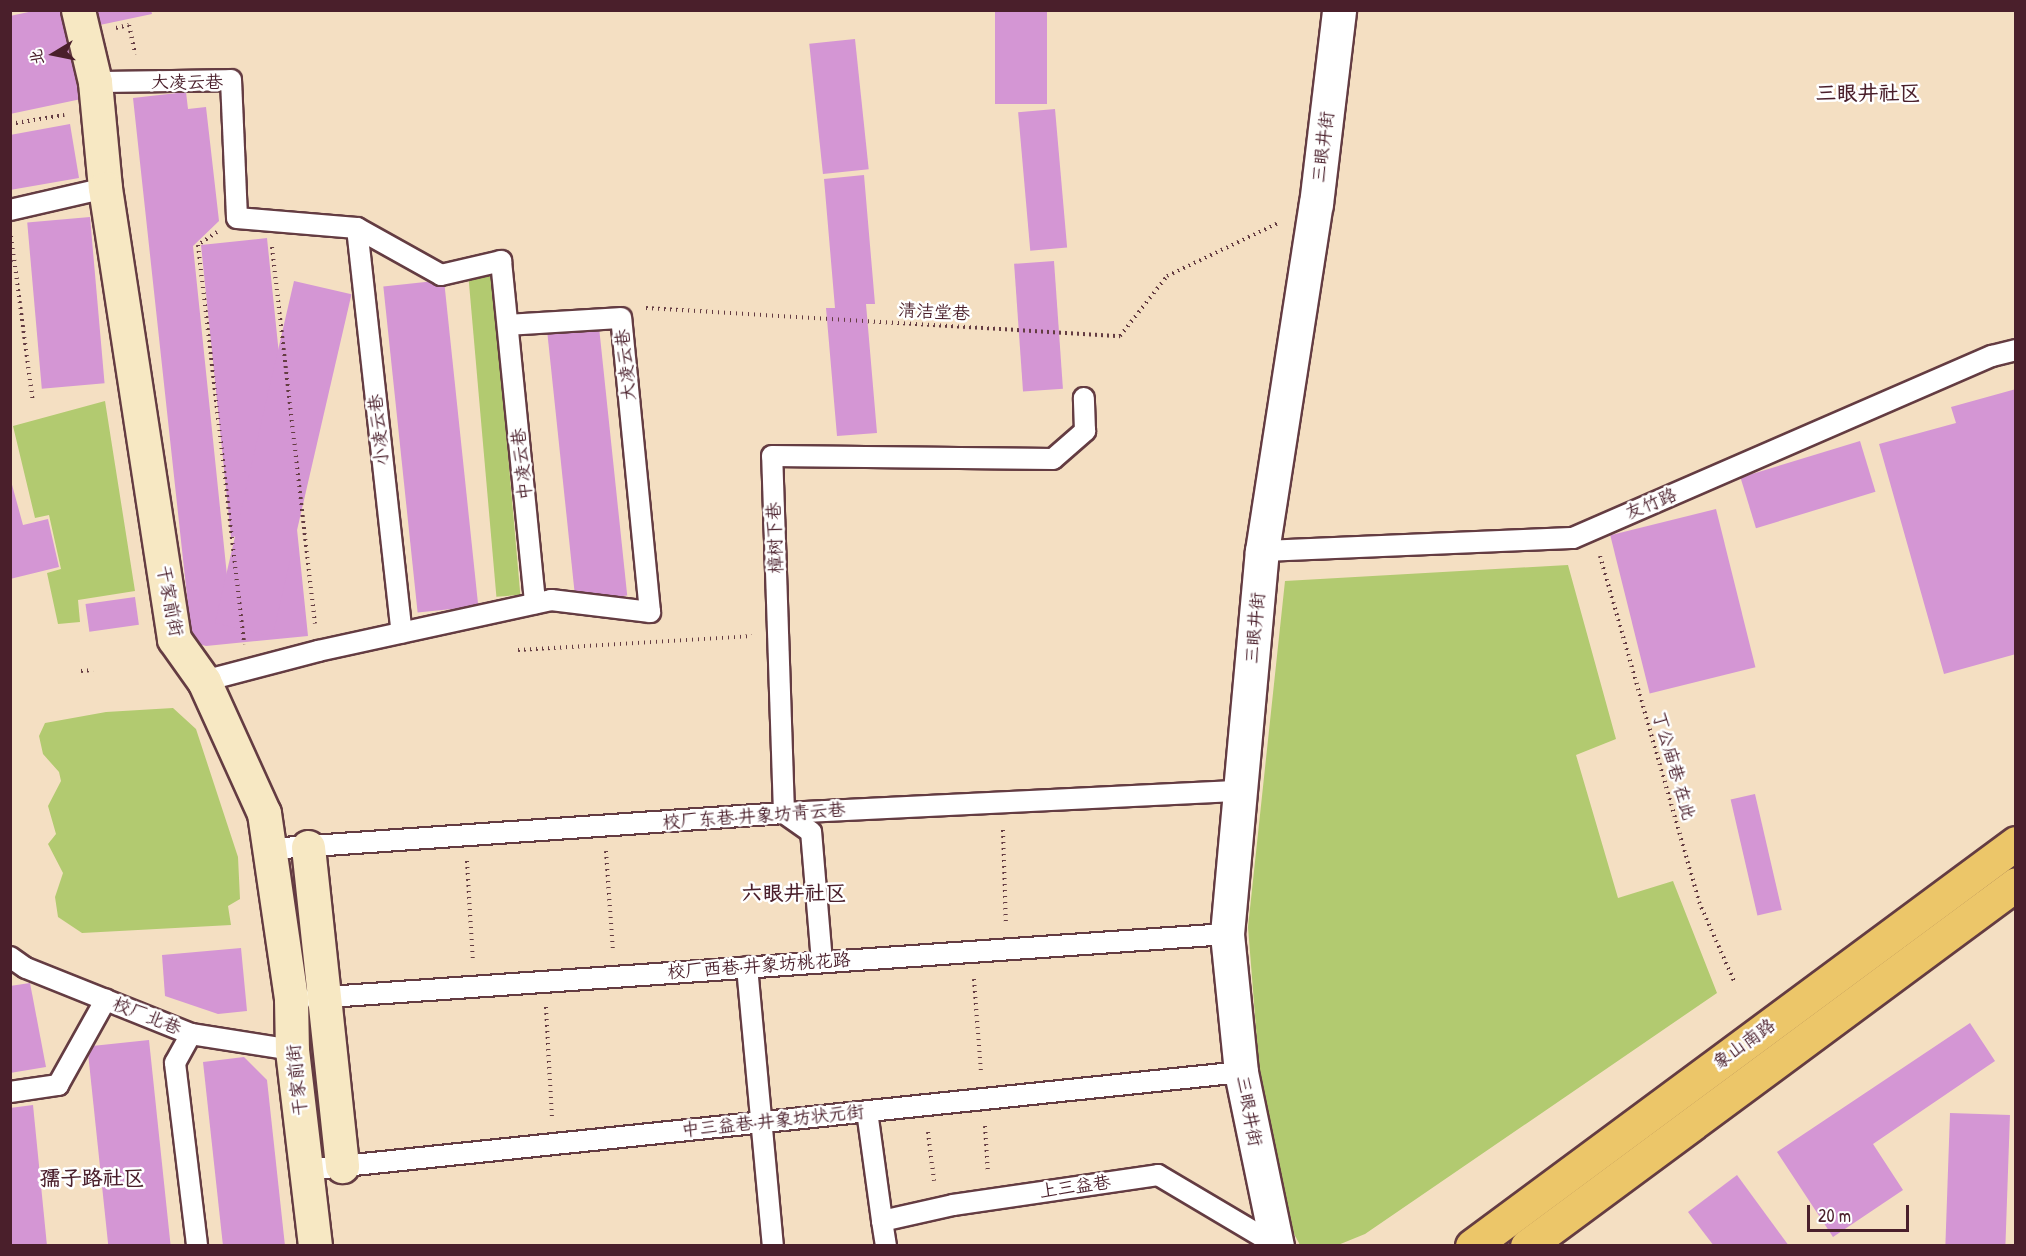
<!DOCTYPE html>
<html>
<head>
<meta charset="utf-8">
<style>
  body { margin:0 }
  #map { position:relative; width:2026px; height:1256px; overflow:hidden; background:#f4dfc2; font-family:"Patrick Hand","LXGW WenKai TC",sans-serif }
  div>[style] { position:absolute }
  .green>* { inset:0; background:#b2ca70; transform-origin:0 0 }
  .building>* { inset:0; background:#d496d4; transform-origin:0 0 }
  .path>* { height:4px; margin-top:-2px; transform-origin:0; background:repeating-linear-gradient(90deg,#643c42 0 1.5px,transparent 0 6px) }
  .roads { filter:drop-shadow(2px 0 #643c42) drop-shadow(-2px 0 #643c42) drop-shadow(0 2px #643c42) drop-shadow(0 -2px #643c42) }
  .lane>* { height:20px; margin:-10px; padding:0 10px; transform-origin:10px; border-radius:10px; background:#fff }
  .street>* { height:33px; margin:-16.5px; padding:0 16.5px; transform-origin:16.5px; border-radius:16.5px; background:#fff }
  .secondary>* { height:33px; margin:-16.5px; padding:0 16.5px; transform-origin:16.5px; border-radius:16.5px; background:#f7e8c3 }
  .primary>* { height:33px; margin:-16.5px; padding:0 16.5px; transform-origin:16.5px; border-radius:16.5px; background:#ecc669 }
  span { translate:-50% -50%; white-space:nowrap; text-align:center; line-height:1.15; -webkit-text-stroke:5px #fff; paint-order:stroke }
  .street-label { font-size:18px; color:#4a1f2b }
  .quarter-label { font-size:21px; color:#4a1f2b; font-weight:700 }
  .frame { position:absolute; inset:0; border:12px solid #4a1f2b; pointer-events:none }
  .north { position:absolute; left:24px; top:24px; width:60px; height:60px; -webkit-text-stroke:4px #fff; paint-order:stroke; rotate:260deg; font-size:16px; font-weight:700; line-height:24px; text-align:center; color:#4a1f2b }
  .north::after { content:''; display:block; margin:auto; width:21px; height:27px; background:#4a1f2b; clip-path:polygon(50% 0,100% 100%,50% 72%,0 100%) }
  .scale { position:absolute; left:1807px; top:1205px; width:102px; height:27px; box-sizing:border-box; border:3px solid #4a1f2b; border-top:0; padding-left:8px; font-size:18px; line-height:21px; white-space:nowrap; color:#4a1f2b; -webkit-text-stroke:4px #fff; paint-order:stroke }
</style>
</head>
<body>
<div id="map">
  <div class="green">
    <div style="left:492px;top:271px;width:325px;height:24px;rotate:85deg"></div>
    <div style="clip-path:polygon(105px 401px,135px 591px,78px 600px,80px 622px,58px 624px,47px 573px,61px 569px,49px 515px,35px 518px,13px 426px)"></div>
    <div style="clip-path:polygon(1568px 565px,1616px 739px,1576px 755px,1618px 898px,1673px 881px,1717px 993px,1365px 1234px,1338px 1245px,1300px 1245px,1293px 1232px,1259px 1066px,1248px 927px,1285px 581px)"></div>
    <div style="clip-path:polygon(173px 708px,196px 729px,238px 857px,240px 899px,228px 906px,231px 925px,82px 933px,58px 917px,55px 897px,63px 873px,48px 844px,56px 834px,48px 806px,61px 781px,59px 772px,43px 754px,39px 736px,45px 723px,106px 712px)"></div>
  </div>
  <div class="building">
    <div style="clip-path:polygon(38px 10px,68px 10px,86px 98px,10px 114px,10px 16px)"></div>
    <div style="clip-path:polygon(91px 10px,151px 10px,152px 14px,95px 26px)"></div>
    <div style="left:995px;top:10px;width:52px;height:94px"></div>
    <div style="left:855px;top:39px;width:131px;height:46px;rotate:84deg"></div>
    <div style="clip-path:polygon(186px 92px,188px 109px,206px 107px,219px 221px,193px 246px,229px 595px,249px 593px,243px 536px,231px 537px,201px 245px,267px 238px,308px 636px,206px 646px,199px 644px,191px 633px,133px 98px)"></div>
    <div style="left:1055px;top:109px;width:139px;height:37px;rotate:85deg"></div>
    <div style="clip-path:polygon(70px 124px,79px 178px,10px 190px,10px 135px)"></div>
    <div style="clip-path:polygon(864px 175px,875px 304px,866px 304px,877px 433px,837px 436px,826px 308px,835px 308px,824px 179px)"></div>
    <div style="left:90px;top:217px;width:167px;height:63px;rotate:85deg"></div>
    <div style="left:1054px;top:261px;width:128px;height:40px;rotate:86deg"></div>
    <div style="left:444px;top:280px;width:328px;height:61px;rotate:84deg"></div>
    <div style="left:294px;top:281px;width:59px;height:351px;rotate:13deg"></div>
    <div style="left:599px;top:327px;width:270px;height:52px;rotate:84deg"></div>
    <div style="clip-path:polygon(2016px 389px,2016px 654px,1944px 674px,1879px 444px,1956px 423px,1951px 407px)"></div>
    <div style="left:1860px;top:441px;width:53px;height:125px;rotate:73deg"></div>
    <div style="clip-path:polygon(11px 481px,23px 525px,48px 519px,59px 567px,10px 579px)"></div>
    <div style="left:1716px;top:509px;width:163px;height:109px;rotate:76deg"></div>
    <div style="left:135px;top:597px;width:28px;height:50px;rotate:82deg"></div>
    <div style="left:1755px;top:794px;width:119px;height:25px;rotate:77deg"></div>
    <div style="clip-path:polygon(241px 948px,247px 1011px,218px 1014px,165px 996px,162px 955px)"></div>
    <div style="clip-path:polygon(30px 983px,46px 1067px,10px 1073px,10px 986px)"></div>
    <div style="clip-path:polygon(1970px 1023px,1995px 1061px,1873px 1144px,1903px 1190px,1833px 1237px,1777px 1152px)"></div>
    <div style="left:149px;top:1040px;width:207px;height:62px;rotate:84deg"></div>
    <div style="clip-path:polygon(244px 1057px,267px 1080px,285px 1246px,223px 1246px,203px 1062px)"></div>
    <div style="clip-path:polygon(33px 1105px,47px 1246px,10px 1246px,10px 1108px)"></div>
    <div style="left:1950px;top:1113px;width:60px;height:133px;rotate:2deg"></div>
    <div style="clip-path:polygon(1737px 1175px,1789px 1246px,1714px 1246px,1688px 1212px)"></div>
  </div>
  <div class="path">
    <div style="left:116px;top:28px;width:13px;rotate:-13deg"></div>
    <div style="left:129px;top:25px;width:30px;rotate:78deg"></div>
    <div style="left:10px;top:124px;width:55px;rotate:-9.5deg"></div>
    <div style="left:217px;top:232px;width:23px;rotate:146deg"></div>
    <div style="left:198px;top:245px;width:402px;rotate:83.4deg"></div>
    <div style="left:11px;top:236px;width:167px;rotate:82.5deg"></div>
    <div style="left:272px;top:247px;width:379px;rotate:83.5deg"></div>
    <div style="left:646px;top:308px;width:475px;rotate:3.4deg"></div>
    <div style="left:1120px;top:336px;width:76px;rotate:-51.9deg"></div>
    <div style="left:1167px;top:276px;width:125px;rotate:-25.5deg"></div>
    <div style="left:1600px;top:556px;width:360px;rotate:74deg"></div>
    <div style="left:1699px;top:902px;width:86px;rotate:66.1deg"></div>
    <div style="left:518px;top:650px;width:234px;rotate:-3.4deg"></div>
    <div style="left:81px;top:671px;width:12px;rotate:-5deg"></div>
    <div style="left:1003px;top:830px;width:94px;rotate:88.2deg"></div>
    <div style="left:606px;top:851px;width:100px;rotate:86deg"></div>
    <div style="left:467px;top:861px;width:100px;rotate:86.6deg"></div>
    <div style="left:974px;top:979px;width:94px;rotate:85.7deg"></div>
    <div style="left:546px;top:1007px;width:112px;rotate:86.9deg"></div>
    <div style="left:985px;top:1126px;width:46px;rotate:86.3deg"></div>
    <div style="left:928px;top:1132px;width:49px;rotate:83deg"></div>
  </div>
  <div class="roads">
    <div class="lane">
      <div style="left:95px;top:82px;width:136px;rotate:-0.8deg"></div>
      <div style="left:231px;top:80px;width:138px;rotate:87.5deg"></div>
      <div style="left:237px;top:218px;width:120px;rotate:4.8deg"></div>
      <div style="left:357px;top:228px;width:96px;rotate:29.2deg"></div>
      <div style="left:441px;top:275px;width:62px;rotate:-13.1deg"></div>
      <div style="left:501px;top:261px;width:344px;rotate:84.3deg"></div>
      <div style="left:10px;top:210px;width:98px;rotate:-13deg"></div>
      <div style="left:357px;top:228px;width:407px;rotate:83.7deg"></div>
      <div style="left:1262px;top:551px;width:311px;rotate:-2.4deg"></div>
      <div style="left:1573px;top:538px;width:457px;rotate:-23.5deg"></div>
      <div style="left:1992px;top:356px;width:25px;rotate:-14deg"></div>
      <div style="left:204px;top:681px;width:118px;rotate:-14.7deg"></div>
      <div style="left:318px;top:651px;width:239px;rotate:-12.3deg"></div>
      <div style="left:551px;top:600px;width:100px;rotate:6.9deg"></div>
      <div style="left:650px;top:612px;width:295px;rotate:-95.6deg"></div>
      <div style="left:621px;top:318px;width:113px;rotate:176.5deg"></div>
      <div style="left:269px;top:849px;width:516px;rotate:-4deg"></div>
      <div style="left:784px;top:813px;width:457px;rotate:-2.8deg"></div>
      <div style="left:10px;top:957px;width:19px;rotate:35deg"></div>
      <div style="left:26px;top:968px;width:178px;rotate:21.8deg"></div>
      <div style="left:191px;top:1034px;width:102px;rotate:9deg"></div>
      <div style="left:822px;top:962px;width:130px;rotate:-94.8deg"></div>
      <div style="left:811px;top:832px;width:33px;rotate:-145deg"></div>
      <div style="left:784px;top:813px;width:357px;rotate:-91.9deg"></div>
      <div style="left:772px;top:456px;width:281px;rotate:0.6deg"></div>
      <div style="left:1053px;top:459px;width:43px;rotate:-41.2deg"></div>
      <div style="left:1085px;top:431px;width:33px;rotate:-92deg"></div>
      <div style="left:747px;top:967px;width:280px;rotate:84.7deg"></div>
      <div style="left:314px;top:998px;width:915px;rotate:-4.01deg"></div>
      <div style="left:191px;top:1034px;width:33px;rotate:119deg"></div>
      <div style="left:175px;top:1063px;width:184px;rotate:83.1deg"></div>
      <div style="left:10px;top:1092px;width:49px;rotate:-8.3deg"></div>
      <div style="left:58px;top:1085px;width:98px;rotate:-60.8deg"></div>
      <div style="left:867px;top:1111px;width:111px;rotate:82.2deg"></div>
      <div style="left:306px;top:1170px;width:940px;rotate:-5.98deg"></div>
      <div style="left:886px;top:1246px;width:25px;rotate:-99deg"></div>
      <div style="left:882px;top:1221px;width:73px;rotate:-12.7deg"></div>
      <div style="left:953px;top:1205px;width:207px;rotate:-8.3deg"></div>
      <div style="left:1158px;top:1175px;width:137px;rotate:30.7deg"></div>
    </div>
    <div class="street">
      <div style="left:1277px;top:1246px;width:178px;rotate:-101.7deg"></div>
      <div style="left:1241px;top:1072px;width:139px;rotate:-95.8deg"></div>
      <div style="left:1227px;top:934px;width:385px;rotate:-84.8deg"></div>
      <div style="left:1262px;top:551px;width:351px;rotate:-81.2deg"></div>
      <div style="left:1316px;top:204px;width:195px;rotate:-83.2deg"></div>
    </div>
    <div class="secondary">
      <div style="left:78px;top:10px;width:74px;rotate:76.7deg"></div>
      <div style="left:95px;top:82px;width:106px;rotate:84.6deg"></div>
      <div style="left:105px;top:188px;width:456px;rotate:81.3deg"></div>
      <div style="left:174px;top:639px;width:52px;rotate:54.5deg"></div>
      <div style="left:204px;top:681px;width:145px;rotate:65.6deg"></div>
      <div style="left:264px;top:813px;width:188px;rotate:81.7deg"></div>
      <div style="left:291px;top:999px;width:51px;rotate:88.9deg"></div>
      <div style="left:292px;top:1050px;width:197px;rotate:83.3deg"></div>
      <div style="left:308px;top:847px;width:321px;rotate:83.9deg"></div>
    </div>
    <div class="primary">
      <div style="left:1472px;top:1246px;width:677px;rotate:-36.53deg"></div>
      <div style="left:1527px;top:1246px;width:608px;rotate:-36.51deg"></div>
    </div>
  </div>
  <div class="street-label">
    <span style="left:187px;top:82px">大凌云巷</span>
    <span style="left:1323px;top:147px;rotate:-83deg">三眼井街</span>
    <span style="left:934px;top:312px;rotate:3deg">清洁堂巷</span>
    <span style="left:626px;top:365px;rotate:-96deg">大凌云巷</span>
    <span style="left:379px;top:430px;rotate:-96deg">小凌云巷</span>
    <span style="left:522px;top:464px;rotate:-96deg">中凌云巷</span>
    <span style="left:1651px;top:504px;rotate:-23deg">友竹路</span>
    <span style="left:775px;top:538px;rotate:-92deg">樟树下巷</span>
    <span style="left:170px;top:601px;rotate:79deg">干家前街</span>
    <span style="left:1255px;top:628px;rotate:-85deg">三眼井街</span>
    <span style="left:1674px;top:766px;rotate:74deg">丁公庙巷 在此</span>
    <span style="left:754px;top:816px;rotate:-4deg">校厂东巷·井象坊青云巷</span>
    <span style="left:759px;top:966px;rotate:-4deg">校厂西巷·井象坊桃花路</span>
    <span style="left:147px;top:1016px;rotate:22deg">校厂北巷</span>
    <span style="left:1744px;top:1044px;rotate:-36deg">象山南路</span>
    <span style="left:297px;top:1080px;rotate:-96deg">干家前街</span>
    <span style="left:1249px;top:1111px;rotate:79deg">三眼井街</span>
    <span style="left:773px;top:1121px;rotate:-6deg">中三益巷·井象坊状元街</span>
    <span style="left:1075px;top:1187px;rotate:-8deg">上三益巷</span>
  </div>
  <div class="quarter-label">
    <span style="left:1868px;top:93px">三眼井社区</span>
    <span style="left:794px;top:893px">六眼井社区</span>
    <span style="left:92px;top:1178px">孺子路社区</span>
  </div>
  <div class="frame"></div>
  <div class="north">北</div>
  <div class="scale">20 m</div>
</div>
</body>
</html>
